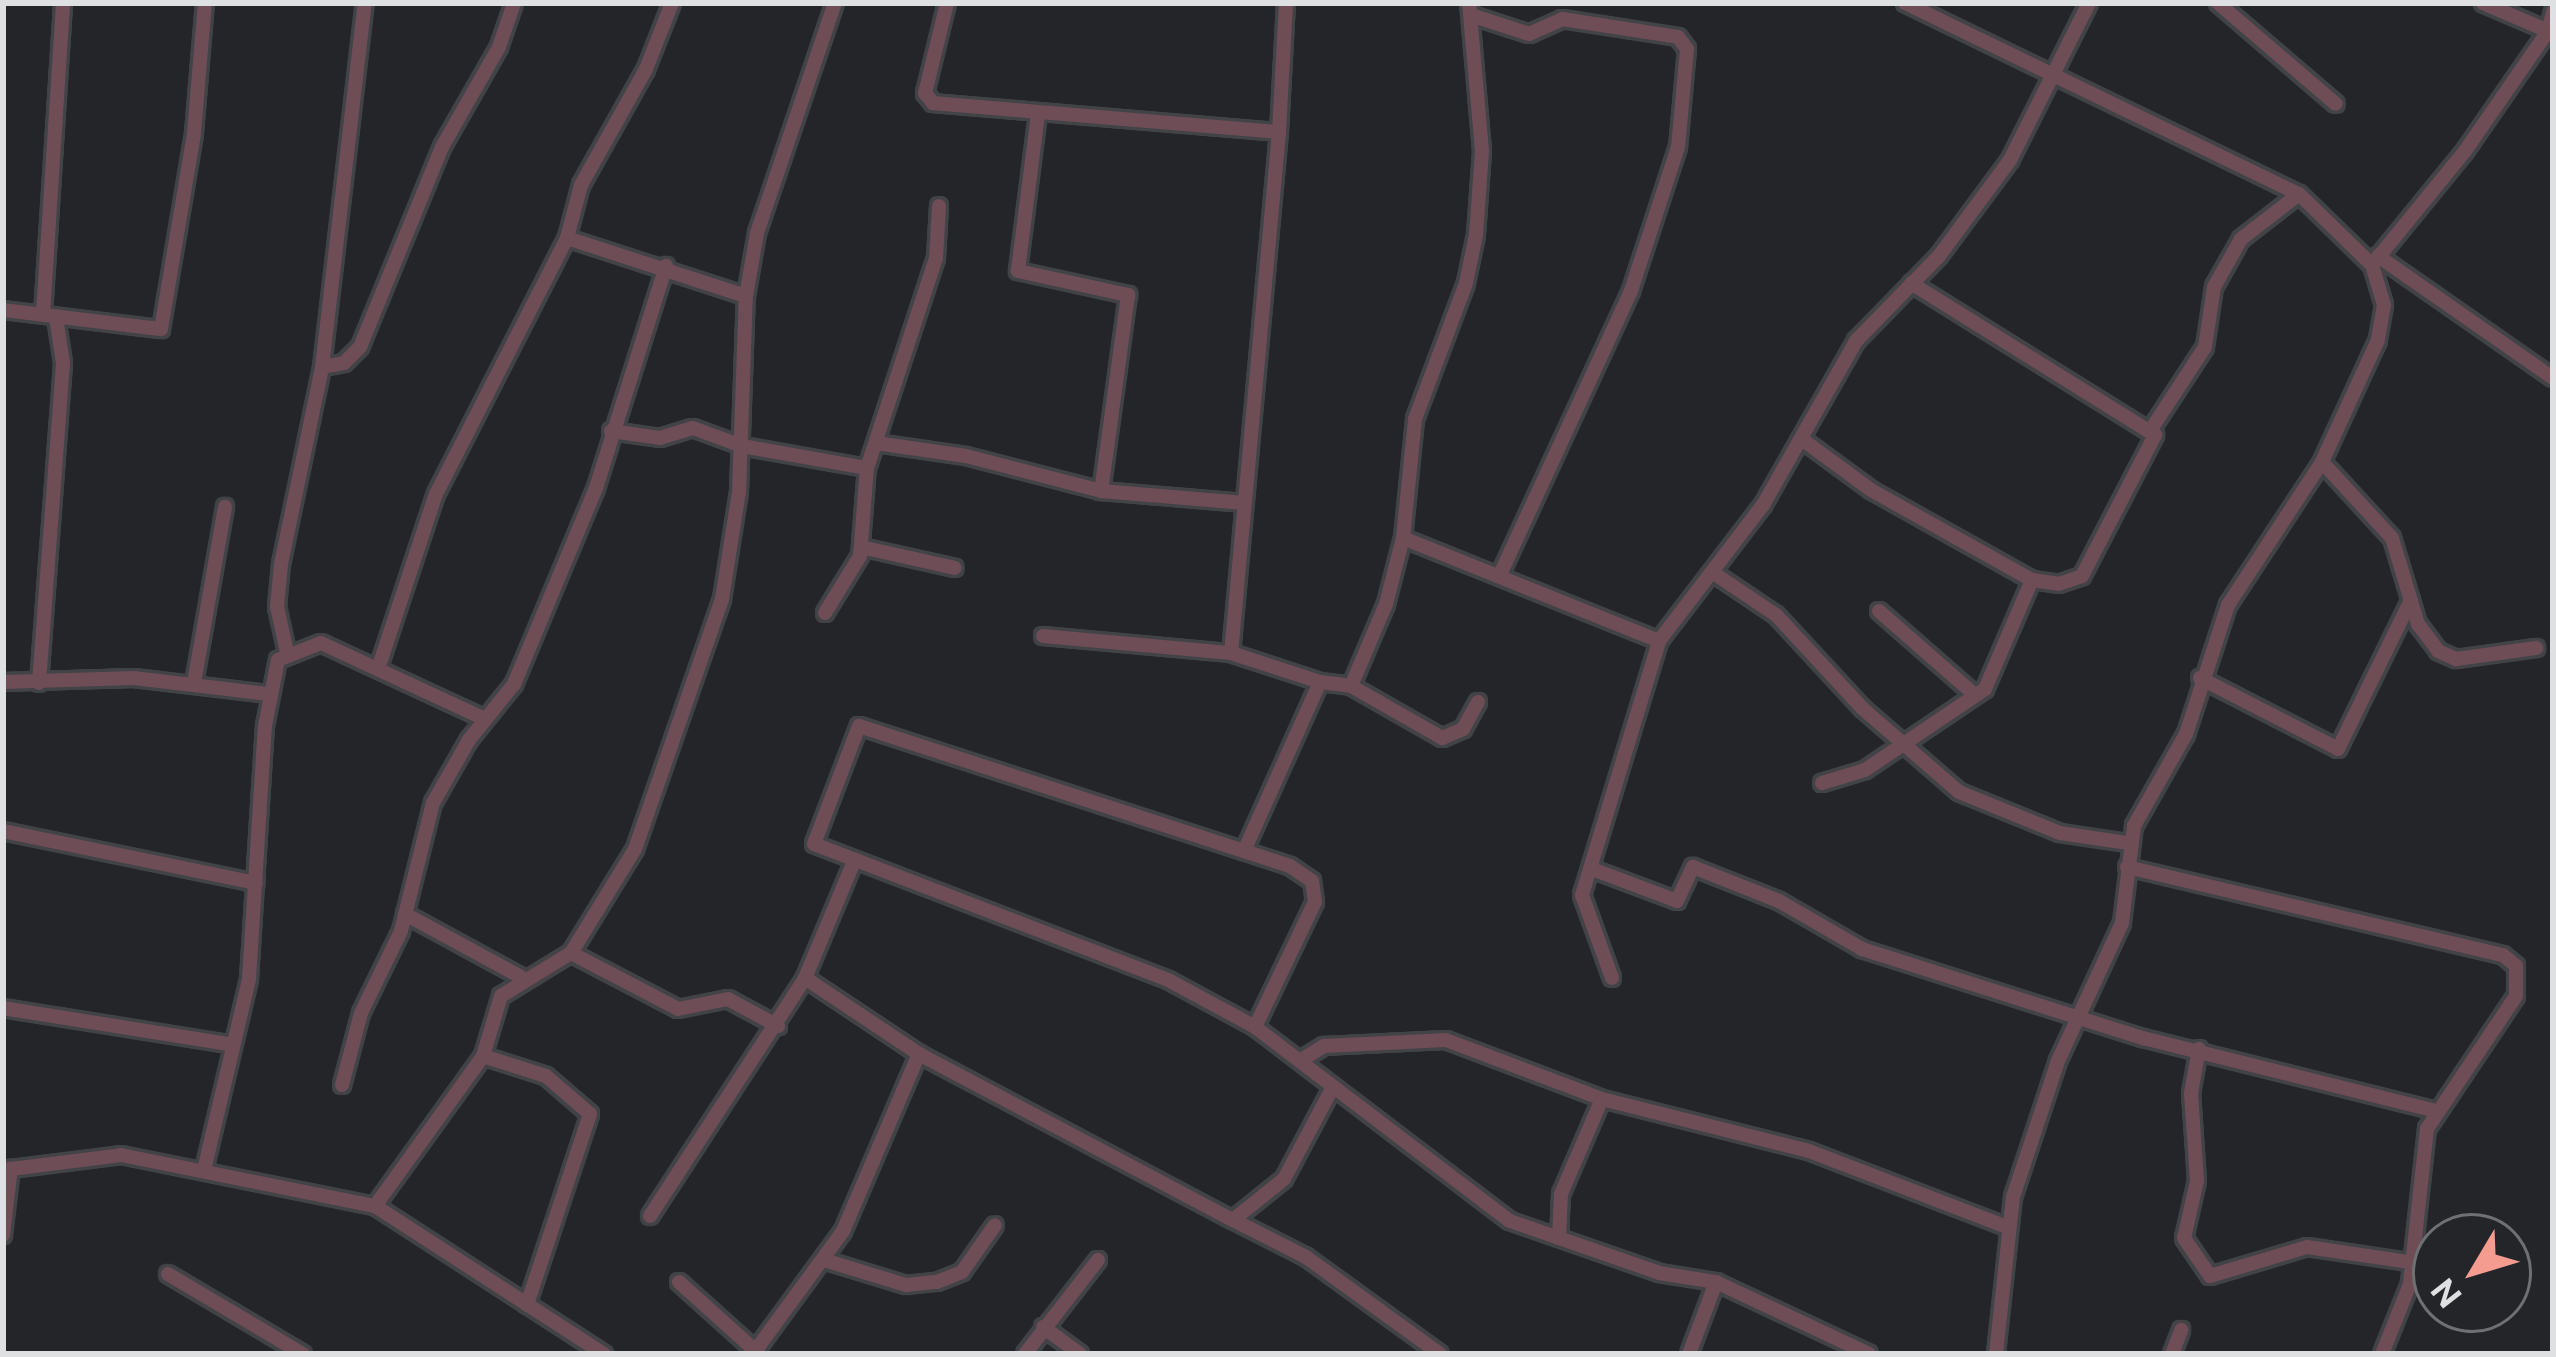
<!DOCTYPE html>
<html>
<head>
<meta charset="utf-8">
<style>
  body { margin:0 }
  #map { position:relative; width:2556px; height:1357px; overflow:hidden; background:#232528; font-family:"Public Sans",sans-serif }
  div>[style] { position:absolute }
  .roads { filter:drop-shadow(3px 0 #414346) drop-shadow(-3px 0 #414346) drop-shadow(0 3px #414346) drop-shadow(0 -3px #414346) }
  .minor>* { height:14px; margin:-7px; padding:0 7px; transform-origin:7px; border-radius:7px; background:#6e4d56 }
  span { translate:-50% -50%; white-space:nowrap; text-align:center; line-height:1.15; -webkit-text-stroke:12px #232528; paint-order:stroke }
  .frame { position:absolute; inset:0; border:6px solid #dfe0e2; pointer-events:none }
  .north { position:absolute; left:2412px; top:1213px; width:120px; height:120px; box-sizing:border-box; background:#232528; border:3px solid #6e7072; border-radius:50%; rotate:232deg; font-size:33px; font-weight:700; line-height:48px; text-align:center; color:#dfe0e2 }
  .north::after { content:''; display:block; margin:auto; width:42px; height:54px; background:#f59c90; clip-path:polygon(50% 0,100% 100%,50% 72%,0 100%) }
</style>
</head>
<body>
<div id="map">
  <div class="roads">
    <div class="minor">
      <div style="left:947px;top:3px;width:93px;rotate:103.7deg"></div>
      <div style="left:925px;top:93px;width:13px;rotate:51deg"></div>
      <div style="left:933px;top:103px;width:347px;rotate:4.8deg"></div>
      <div style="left:1279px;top:132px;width:523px;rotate:95.26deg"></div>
      <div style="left:1905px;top:3px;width:438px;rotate:25.9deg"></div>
      <div style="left:2299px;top:194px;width:102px;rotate:44.2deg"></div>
      <div style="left:2372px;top:265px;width:42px;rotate:73.3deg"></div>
      <div style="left:2384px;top:305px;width:36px;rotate:100deg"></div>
      <div style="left:2378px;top:340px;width:134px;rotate:114.7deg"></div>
      <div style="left:2322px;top:462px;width:171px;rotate:123.3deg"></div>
      <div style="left:2228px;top:605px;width:136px;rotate:108deg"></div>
      <div style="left:2186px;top:734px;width:106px;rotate:119.5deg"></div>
      <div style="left:2134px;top:826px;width:98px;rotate:97.1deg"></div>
      <div style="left:2122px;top:923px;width:152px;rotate:114.9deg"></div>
      <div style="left:2058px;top:1061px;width:143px;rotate:108.3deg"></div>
      <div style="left:2013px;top:1197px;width:158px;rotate:96.2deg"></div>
      <div style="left:2218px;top:3px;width:155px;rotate:40.6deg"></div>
      <div style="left:2483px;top:3px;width:76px;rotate:23.2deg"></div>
      <div style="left:1474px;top:16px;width:58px;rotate:18.1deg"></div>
      <div style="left:1529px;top:34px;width:36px;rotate:-24deg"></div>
      <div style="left:1562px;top:19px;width:117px;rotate:8.8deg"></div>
      <div style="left:1678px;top:37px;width:15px;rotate:53deg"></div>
      <div style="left:1687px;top:49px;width:98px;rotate:95.2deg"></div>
      <div style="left:1678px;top:147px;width:151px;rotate:108.1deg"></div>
      <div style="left:1631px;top:291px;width:312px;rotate:114.8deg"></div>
      <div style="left:1038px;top:114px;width:158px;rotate:97.3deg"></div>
      <div style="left:1018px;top:271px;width:113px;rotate:12.3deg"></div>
      <div style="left:1128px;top:295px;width:198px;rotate:97.8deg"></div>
      <div style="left:1279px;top:132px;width:129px;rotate:-86.9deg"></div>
      <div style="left:567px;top:238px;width:188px;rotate:18deg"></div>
      <div style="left:2378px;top:256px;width:213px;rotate:34.9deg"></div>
      <div style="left:2372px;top:265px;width:147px;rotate:-50.8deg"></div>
      <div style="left:2465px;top:151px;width:146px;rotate:-55.3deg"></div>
      <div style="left:2548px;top:31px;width:20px;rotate:-75deg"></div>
      <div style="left:3px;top:310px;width:159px;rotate:6.9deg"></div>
      <div style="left:161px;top:329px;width:199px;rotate:-80.4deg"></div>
      <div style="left:194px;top:133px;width:130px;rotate:-85.2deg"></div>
      <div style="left:43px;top:314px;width:312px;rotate:-86.3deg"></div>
      <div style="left:322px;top:367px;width:22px;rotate:-10deg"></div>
      <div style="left:344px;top:363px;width:23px;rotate:-45deg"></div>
      <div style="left:360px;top:347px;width:216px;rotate:-67.7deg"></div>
      <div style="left:442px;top:147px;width:115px;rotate:-60.3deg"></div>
      <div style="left:499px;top:47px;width:46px;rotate:-71.2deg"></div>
      <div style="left:611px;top:431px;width:49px;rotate:8.1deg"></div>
      <div style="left:660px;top:438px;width:34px;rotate:-17deg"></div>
      <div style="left:693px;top:428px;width:52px;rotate:20.2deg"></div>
      <div style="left:742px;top:446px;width:127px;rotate:10deg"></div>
      <div style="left:867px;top:468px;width:221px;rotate:-71.8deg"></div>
      <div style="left:936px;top:258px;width:52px;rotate:-86.7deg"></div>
      <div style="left:2150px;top:431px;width:100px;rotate:-56.8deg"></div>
      <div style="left:2205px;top:347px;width:61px;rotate:-81.5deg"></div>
      <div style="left:2214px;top:287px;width:55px;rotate:-60.6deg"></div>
      <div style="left:2241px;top:239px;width:73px;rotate:-37.8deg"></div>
      <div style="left:1803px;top:440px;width:84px;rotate:36.3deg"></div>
      <div style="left:1871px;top:490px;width:184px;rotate:29.2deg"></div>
      <div style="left:2032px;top:580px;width:27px;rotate:8deg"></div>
      <div style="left:2059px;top:584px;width:24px;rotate:-19deg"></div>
      <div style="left:2082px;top:576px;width:159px;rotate:-62.6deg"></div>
      <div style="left:2155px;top:435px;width:287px;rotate:-148.1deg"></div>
      <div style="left:876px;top:443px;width:91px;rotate:8.2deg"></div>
      <div style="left:966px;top:456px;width:139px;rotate:14.5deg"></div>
      <div style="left:1101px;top:491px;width:144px;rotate:4.8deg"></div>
      <div style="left:2322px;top:462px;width:103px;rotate:47.4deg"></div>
      <div style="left:2392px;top:538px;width:90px;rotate:73.2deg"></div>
      <div style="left:2418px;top:624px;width:34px;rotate:53deg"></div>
      <div style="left:2438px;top:651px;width:20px;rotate:24deg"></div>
      <div style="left:2456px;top:659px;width:81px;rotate:-7.8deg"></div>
      <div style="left:1403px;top:538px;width:276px;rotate:21.9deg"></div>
      <div style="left:861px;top:547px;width:96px;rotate:12.6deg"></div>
      <div style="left:1715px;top:574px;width:73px;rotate:33.9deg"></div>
      <div style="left:1776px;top:615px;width:127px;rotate:47.2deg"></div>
      <div style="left:1862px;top:708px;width:128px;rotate:40.9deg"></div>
      <div style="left:1959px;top:792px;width:109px;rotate:22.1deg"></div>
      <div style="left:2060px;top:833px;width:69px;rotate:8.4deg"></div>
      <div style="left:1879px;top:611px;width:128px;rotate:41.2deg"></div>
      <div style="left:825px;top:613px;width:67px;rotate:-58.4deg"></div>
      <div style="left:860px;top:556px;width:88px;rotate:-85.5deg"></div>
      <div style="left:1043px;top:636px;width:189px;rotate:5.2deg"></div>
      <div style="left:1231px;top:653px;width:94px;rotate:18deg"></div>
      <div style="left:287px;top:652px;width:46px;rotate:-102.5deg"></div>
      <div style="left:277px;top:607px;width:43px;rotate:-84.7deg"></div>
      <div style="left:281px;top:564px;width:201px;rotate:-78.2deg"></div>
      <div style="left:322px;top:367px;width:367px;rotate:-83.3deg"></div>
      <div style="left:379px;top:666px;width:181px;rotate:-71.7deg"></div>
      <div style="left:436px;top:494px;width:288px;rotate:-62.9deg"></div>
      <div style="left:567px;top:238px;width:55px;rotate:-75.2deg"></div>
      <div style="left:581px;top:185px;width:133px;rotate:-60.7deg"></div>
      <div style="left:646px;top:69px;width:71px;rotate:-68.5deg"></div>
      <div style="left:2200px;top:678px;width:155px;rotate:27.2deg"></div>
      <div style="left:2338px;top:749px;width:166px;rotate:-63.9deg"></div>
      <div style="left:3px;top:682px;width:131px;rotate:-1.7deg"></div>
      <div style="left:134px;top:678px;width:136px;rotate:6.8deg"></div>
      <div style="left:39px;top:683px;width:321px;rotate:-85.7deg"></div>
      <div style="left:63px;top:363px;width:47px;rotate:-98.7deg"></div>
      <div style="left:194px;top:683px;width:179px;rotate:-80deg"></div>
      <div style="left:1351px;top:686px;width:105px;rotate:29.7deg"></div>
      <div style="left:1442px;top:738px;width:23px;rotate:-23deg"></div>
      <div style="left:1463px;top:729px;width:31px;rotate:-61deg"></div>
      <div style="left:1822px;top:783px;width:45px;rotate:-16.8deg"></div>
      <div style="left:1865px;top:770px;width:145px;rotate:-34deg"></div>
      <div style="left:1985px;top:689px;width:119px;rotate:-66.7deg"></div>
      <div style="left:3px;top:831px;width:258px;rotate:11.6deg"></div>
      <div style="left:1244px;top:851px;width:185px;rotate:-65.8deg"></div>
      <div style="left:1320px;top:682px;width:31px;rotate:7deg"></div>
      <div style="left:1351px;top:686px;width:89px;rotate:-66.9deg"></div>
      <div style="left:1386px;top:604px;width:68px;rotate:-75.6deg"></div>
      <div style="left:1403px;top:538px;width:120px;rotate:-84.2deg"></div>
      <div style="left:1415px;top:419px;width:145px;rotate:-69.4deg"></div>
      <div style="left:1466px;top:283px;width:49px;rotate:-78.2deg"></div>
      <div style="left:1476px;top:235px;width:84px;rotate:-85.9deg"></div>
      <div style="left:1482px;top:151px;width:149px;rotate:-95deg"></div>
      <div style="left:2127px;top:867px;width:386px;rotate:13.2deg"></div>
      <div style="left:2503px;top:955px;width:17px;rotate:40deg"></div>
      <div style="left:2516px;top:966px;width:30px;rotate:90deg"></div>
      <div style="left:2516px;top:996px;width:160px;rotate:123.8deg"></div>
      <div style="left:2427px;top:1129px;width:156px;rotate:96.3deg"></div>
      <div style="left:2410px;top:1284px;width:75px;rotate:111.8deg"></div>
      <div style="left:1592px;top:869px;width:91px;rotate:20.6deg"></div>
      <div style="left:1677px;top:901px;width:38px;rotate:-65deg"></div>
      <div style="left:1693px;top:867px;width:92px;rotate:21.6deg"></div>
      <div style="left:1779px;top:901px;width:96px;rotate:30deg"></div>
      <div style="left:1862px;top:949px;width:295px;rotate:17.6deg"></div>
      <div style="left:2143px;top:1038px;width:301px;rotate:14deg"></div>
      <div style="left:405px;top:914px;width:132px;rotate:28.5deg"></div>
      <div style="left:571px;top:953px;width:121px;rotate:27.6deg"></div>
      <div style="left:678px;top:1009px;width:51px;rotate:-11.3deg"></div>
      <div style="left:728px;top:999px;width:57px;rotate:28.4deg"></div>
      <div style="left:805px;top:978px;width:124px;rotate:-67.2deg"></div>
      <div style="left:1612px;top:978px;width:88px;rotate:-109.9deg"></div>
      <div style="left:1582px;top:895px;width:265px;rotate:-73.1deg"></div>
      <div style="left:1659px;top:641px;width:171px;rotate:-52.6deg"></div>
      <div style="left:1763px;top:505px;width:189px;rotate:-60.4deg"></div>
      <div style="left:1856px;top:341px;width:119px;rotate:-45.7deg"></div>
      <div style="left:1939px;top:256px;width:119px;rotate:-53.5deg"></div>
      <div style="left:2010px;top:160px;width:176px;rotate:-63.3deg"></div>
      <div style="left:3px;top:1008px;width:233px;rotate:9.1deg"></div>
      <div style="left:1255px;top:1027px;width:139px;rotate:-64.4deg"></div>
      <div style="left:1315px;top:902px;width:21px;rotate:-98deg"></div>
      <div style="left:1312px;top:881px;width:27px;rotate:-146deg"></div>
      <div style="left:1290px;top:866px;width:453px;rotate:-162deg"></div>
      <div style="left:859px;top:726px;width:126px;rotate:110.9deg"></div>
      <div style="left:814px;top:844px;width:381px;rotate:21deg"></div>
      <div style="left:1170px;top:981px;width:97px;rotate:28.4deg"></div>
      <div style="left:1255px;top:1027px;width:320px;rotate:37.3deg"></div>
      <div style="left:1510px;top:1221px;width:158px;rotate:19.2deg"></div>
      <div style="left:1659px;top:1273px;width:58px;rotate:9deg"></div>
      <div style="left:1716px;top:1282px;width:169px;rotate:25.2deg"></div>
      <div style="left:2199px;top:1049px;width:45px;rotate:100.3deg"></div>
      <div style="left:2191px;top:1093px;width:88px;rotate:86.1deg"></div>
      <div style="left:2197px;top:1181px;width:58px;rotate:102.8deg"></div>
      <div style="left:2184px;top:1238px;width:46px;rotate:55.6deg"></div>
      <div style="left:2210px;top:1276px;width:101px;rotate:-16.6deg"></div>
      <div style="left:2307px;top:1247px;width:109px;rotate:8.4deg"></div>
      <div style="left:483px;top:1056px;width:66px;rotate:17.6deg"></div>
      <div style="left:546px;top:1076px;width:58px;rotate:40.8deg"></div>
      <div style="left:590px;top:1114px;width:201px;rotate:108.3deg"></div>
      <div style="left:1303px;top:1059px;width:25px;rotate:-32deg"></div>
      <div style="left:1324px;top:1046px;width:122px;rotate:-2.8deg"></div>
      <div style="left:1446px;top:1040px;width:167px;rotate:20.7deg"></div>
      <div style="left:1602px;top:1099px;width:213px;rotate:14.1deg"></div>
      <div style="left:1809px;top:1151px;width:212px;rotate:21deg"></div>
      <div style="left:342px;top:1085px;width:74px;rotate:-75.2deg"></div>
      <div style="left:361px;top:1013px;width:91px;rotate:-64deg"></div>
      <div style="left:401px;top:931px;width:132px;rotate:-76deg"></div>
      <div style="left:433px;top:803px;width:73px;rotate:-60.3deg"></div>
      <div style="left:469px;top:740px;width:72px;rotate:-51.2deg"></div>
      <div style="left:514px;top:684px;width:212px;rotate:-67.3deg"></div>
      <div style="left:596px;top:488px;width:233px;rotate:-72.5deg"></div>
      <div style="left:3px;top:1170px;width:119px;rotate:-7.2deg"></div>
      <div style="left:121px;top:1155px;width:259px;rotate:11.4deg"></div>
      <div style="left:375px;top:1206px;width:273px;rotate:32.9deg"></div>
      <div style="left:204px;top:1170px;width:196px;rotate:-76.7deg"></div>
      <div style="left:249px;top:979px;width:254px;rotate:-86.4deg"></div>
      <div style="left:265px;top:726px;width:67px;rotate:-78.9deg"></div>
      <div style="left:278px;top:660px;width:46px;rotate:-21.6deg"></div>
      <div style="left:321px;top:643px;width:181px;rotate:24.9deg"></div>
      <div style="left:375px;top:1206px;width:185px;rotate:-54.2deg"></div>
      <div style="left:483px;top:1056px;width:63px;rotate:-73.3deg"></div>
      <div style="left:501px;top:996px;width:82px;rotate:-31.6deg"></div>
      <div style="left:571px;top:953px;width:122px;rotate:-58.4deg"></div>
      <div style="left:635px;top:849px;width:265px;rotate:-70.8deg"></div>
      <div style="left:722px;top:599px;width:108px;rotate:-81deg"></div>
      <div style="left:739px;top:492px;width:196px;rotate:-88deg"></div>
      <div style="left:746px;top:296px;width:64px;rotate:-80.1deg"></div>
      <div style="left:757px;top:233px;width:243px;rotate:-71.3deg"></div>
      <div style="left:650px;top:1216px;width:284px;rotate:-56.9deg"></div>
      <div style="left:805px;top:978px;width:137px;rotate:33.7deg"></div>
      <div style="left:919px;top:1054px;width:355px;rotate:27.9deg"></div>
      <div style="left:1233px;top:1220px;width:65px;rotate:-38.8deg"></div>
      <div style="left:1284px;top:1179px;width:104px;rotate:-62deg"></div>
      <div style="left:1233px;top:1220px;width:82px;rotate:26.9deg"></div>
      <div style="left:1306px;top:1257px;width:165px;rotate:35.9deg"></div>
      <div style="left:3px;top:1235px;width:67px;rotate:-83.2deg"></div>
      <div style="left:1559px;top:1238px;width:44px;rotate:-87.4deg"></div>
      <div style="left:1561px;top:1194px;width:103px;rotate:-66.7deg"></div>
      <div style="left:824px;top:1260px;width:86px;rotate:17deg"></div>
      <div style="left:906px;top:1285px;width:31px;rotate:-6deg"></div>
      <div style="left:937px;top:1282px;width:27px;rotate:-22deg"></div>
      <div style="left:962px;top:1272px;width:57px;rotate:-54.9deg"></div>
      <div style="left:168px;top:1274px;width:157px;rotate:30.7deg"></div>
      <div style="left:679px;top:1282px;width:108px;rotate:42deg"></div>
      <div style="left:1043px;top:1327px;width:46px;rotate:36.1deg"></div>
      <div style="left:753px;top:1354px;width:152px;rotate:-53.8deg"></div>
      <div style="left:843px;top:1231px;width:193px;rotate:-66.8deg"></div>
      <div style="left:1025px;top:1354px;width:119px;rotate:-52.2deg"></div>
      <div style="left:1689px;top:1354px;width:77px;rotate:-69.4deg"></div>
      <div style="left:2172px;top:1354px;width:26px;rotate:-69deg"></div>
    </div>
  </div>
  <div class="frame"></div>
  <div class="north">N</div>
</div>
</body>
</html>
